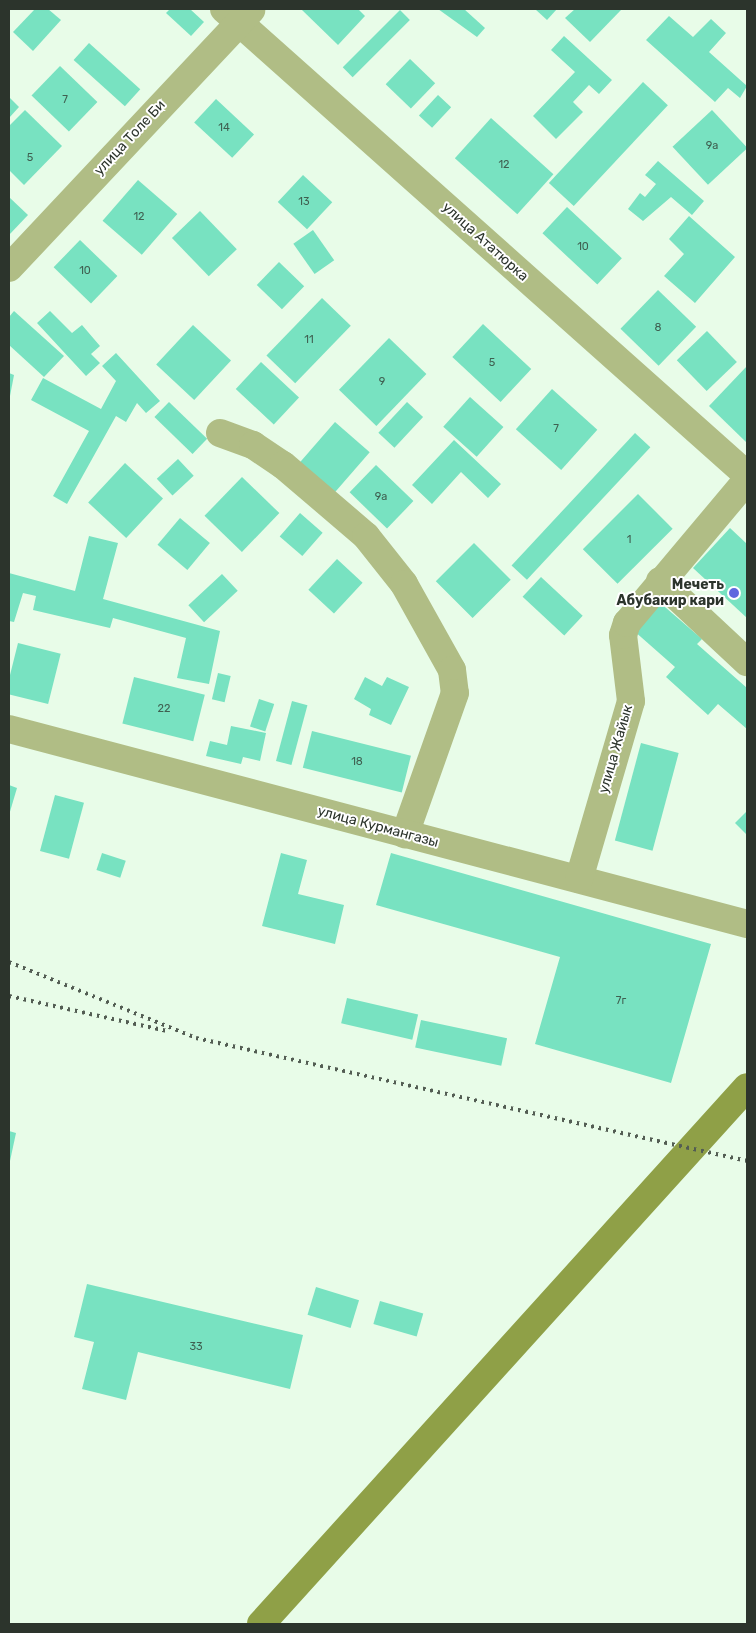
<!DOCTYPE html>
<html>
<head>
<meta charset="utf-8">
<style>
  body { margin:0 }
  #map { position:relative; width:756px; height:1633px; overflow:hidden; background:#e8fce8; font-family:Rubik,sans-serif }
  div>[style] { position:absolute }
  .building>* { inset:0; background:#78e2c1; transform-origin:0 0 }
  .street>* { height:28px; margin:-14px; padding:0 14px; transform-origin:14px; border-radius:14px; background:#b0bd85 }
  .secondary>* { height:28px; margin:-14px; padding:0 14px; transform-origin:14px; border-radius:14px; background:#8fa047 }
  .rail>* { height:4px; margin-top:-2px; transform-origin:0; background:repeating-linear-gradient(90deg,#535d53 0 2.5px,transparent 0 7.5px) }
  .dots>* { width:14px; height:14px; translate:-50% -50%; box-sizing:border-box; border:2px solid #fff; border-radius:50% }
  span { translate:-50% -50%; white-space:nowrap; text-align:center; line-height:1.15; -webkit-text-stroke:4px #fff; paint-order:stroke }
  .number-label { font-size:11px; color:#3f6051 }
  .number-label span { -webkit-text-stroke-width:0 }
  .street-label { font-size:14px; color:#2c342c }
  .poi-label { font-size:14px; color:#2c342c; font-weight:700 }
  .right { translate:-100% -50%; text-align:right }
  .frame { position:absolute; inset:0; border:10px solid #2c342c; pointer-events:none }
</style>
</head>
<body>
<div id="map">
  <div class="building">
    <div style="clip-path:polygon(35px 9px,48px 9px,61px 20px,33px 51px,13px 32px)"></div>
    <div style="clip-path:polygon(170px 9px,190px 9px,204px 22px,191px 36px,166px 13px)"></div>
    <div style="clip-path:polygon(301px 9px,358px 9px,365px 16px,338px 45px)"></div>
    <div style="clip-path:polygon(438px 9px,464px 9px,485px 28px,477px 37px)"></div>
    <div style="clip-path:polygon(535px 9px,557px 9px,547px 20px)"></div>
    <div style="clip-path:polygon(575px 9px,622px 9px,590px 42px,565px 18px)"></div>
    <div style="left:400px;top:10px;width:14px;height:81px;rotate:45deg"></div>
    <div style="clip-path:polygon(669px 16px,693px 37px,711px 19px,726px 33px,709px 52px,747px 86px,740px 98px,728px 88px,715px 102px,646px 40px)"></div>
    <div style="clip-path:polygon(564px 36px,612px 80px,599px 94px,589px 85px,573px 102px,583px 112px,556px 139px,533px 116px,575px 72px,551px 50px)"></div>
    <div style="left:89px;top:43px;width:69px;height:23px;rotate:42deg"></div>
    <div style="left:410px;top:59px;width:35px;height:35px;rotate:44deg"></div>
    <div style="left:60px;top:66px;width:52px;height:41px;rotate:44deg"></div>
    <div style="left:643px;top:82px;width:34px;height:138px;rotate:43deg"></div>
    <div style="left:438px;top:95px;width:18px;height:28px;rotate:43deg"></div>
    <div style="clip-path:polygon(9px 97px,19px 107px,9px 118px)"></div>
    <div style="left:216px;top:99px;width:52px;height:32px;rotate:43deg"></div>
    <div style="clip-path:polygon(25px 110px,62px 146px,24px 185px,9px 170px,9px 126px)"></div>
    <div style="left:712px;top:110px;width:52px;height:54px;rotate:47deg"></div>
    <div style="left:491px;top:118px;width:84px;height:54px;rotate:42deg"></div>
    <div style="clip-path:polygon(658px 161px,704px 201px,692px 215px,671px 197px,643px 221px,628px 209px,640px 193px,645px 197px,656px 184px,645px 175px)"></div>
    <div style="left:303px;top:175px;width:40px;height:37px;rotate:43deg"></div>
    <div style="left:138px;top:180px;width:52px;height:54px;rotate:41deg"></div>
    <div style="clip-path:polygon(9px 197px,28px 215px,9px 235px)"></div>
    <div style="left:567px;top:207px;width:75px;height:36px;rotate:43deg"></div>
    <div style="left:200px;top:211px;width:53px;height:39px;rotate:46deg"></div>
    <div style="clip-path:polygon(689px 216px,735px 257px,695px 303px,664px 276px,684px 254px,669px 239px)"></div>
    <div style="left:313px;top:230px;width:37px;height:24px;rotate:55deg"></div>
    <div style="left:80px;top:240px;width:52px;height:38px;rotate:44deg"></div>
    <div style="left:279px;top:262px;width:35px;height:32px;rotate:44deg"></div>
    <div style="left:658px;top:290px;width:53px;height:54px;rotate:44deg"></div>
    <div style="left:322px;top:298px;width:40px;height:80px;rotate:44deg"></div>
    <div style="clip-path:polygon(14px 311px,64px 356px,44px 377px,9px 345px,9px 317px)"></div>
    <div style="clip-path:polygon(50px 311px,72px 333px,82px 325px,100px 346px,91px 354px,100px 363px,86px 376px,37px 323px)"></div>
    <div style="left:483px;top:324px;width:66px;height:45px;rotate:43deg"></div>
    <div style="left:193px;top:325px;width:52px;height:54px;rotate:43deg"></div>
    <div style="left:707px;top:331px;width:43px;height:42px;rotate:46deg"></div>
    <div style="left:389px;top:338px;width:52px;height:72px;rotate:44deg"></div>
    <div style="clip-path:polygon(116px 353px,160px 401px,146px 413px,137px 403px,126px 422px,116px 416px,67px 504px,53px 496px,89px 431px,31px 400px,43px 378px,101px 409px,116px 381px,102px 366px)"></div>
    <div style="left:261px;top:362px;width:52px;height:37px;rotate:43deg"></div>
    <div style="clip-path:polygon(747px 366px,747px 443px,709px 406px)"></div>
    <div style="clip-path:polygon(9px 373px,14px 375px,10px 396px,9px 396px)"></div>
    <div style="left:552px;top:389px;width:61px;height:54px;rotate:42deg"></div>
    <div style="left:470px;top:397px;width:45px;height:40px;rotate:42deg"></div>
    <div style="left:169px;top:402px;width:53px;height:21px;rotate:44deg"></div>
    <div style="left:407px;top:402px;width:22px;height:42px;rotate:43deg"></div>
    <div style="left:335px;top:422px;width:46px;height:54px;rotate:41deg"></div>
    <div style="left:635px;top:433px;width:21px;height:181px;rotate:43deg"></div>
    <div style="clip-path:polygon(454px 440px,501px 484px,488px 498px,461px 472px,432px 504px,412px 485px)"></div>
    <div style="left:178px;top:459px;width:23px;height:29px;rotate:47deg"></div>
    <div style="left:125px;top:463px;width:52px;height:54px;rotate:43deg"></div>
    <div style="left:376px;top:465px;width:52px;height:38px;rotate:44deg"></div>
    <div style="left:242px;top:477px;width:52px;height:54px;rotate:44deg"></div>
    <div style="left:638px;top:494px;width:49px;height:78px;rotate:45deg"></div>
    <div style="left:300px;top:513px;width:30px;height:31px;rotate:41deg"></div>
    <div style="left:180px;top:518px;width:39px;height:35px;rotate:40deg"></div>
    <div style="clip-path:polygon(730px 528px,747px 544px,747px 618px,693px 568px)"></div>
    <div style="clip-path:polygon(89px 536px,118px 543px,103px 599px,220px 631px,209px 684px,177px 678px,186px 638px,113px 618px,110px 628px,33px 610px,36px 596px,23px 593px,14px 622px,9px 621px,9px 573px,75px 591px)"></div>
    <div style="left:474px;top:543px;width:52px;height:54px;rotate:45deg"></div>
    <div style="left:337px;top:559px;width:35px;height:42px;rotate:43deg"></div>
    <div style="left:222px;top:574px;width:23px;height:46px;rotate:47deg"></div>
    <div style="left:541px;top:577px;width:57px;height:27px;rotate:43deg"></div>
    <div style="clip-path:polygon(658px 601px,702px 639px,697px 644px,747px 688px,747px 729px,718px 704px,708px 715px,666px 677px,675px 667px,633px 630px)"></div>
    <div style="left:18px;top:643px;width:44px;height:52px;rotate:14deg"></div>
    <div style="left:218px;top:673px;width:13px;height:27px;rotate:13deg"></div>
    <div style="left:134px;top:677px;width:73px;height:48px;rotate:14deg"></div>
    <div style="clip-path:polygon(365px 677px,382px 686px,387px 677px,409px 687px,391px 725px,369px 715px,371px 709px,354px 699px)"></div>
    <div style="left:259px;top:699px;width:16px;height:29px;rotate:18deg"></div>
    <div style="left:292px;top:701px;width:16px;height:62px;rotate:15deg"></div>
    <div style="clip-path:polygon(231px 726px,266px 733px,260px 761px,243px 757px,241px 764px,206px 756px,210px 741px,227px 745px)"></div>
    <div style="left:312px;top:731px;width:102px;height:38px;rotate:14deg"></div>
    <div style="left:641px;top:743px;width:39px;height:101px;rotate:15deg"></div>
    <div style="clip-path:polygon(9px 785px,17px 788px,9px 815px)"></div>
    <div style="left:55px;top:795px;width:30px;height:58px;rotate:15deg"></div>
    <div style="clip-path:polygon(747px 811px,747px 835px,735px 823px)"></div>
    <div style="left:102px;top:853px;width:25px;height:18px;rotate:18deg"></div>
    <div style="clip-path:polygon(281px 853px,307px 860px,298px 894px,344px 905px,335px 944px,262px 926px)"></div>
    <div style="clip-path:polygon(391px 853px,711px 944px,671px 1083px,535px 1044px,560px 957px,376px 905px)"></div>
    <div style="left:347px;top:998px;width:73px;height:26px;rotate:13deg"></div>
    <div style="left:421px;top:1020px;width:88px;height:28px;rotate:12deg"></div>
    <div style="clip-path:polygon(9px 1131px,16px 1133px,10px 1161px,9px 1161px)"></div>
    <div style="clip-path:polygon(87px 1284px,303px 1335px,290px 1389px,138px 1352px,126px 1400px,82px 1389px,94px 1342px,74px 1337px)"></div>
    <div style="left:316px;top:1287px;width:45px;height:29px;rotate:17deg"></div>
    <div style="left:380px;top:1301px;width:45px;height:24px;rotate:16deg"></div>
  </div>
  <div class="street">
    <div style="left:224px;top:9px;width:700px;rotate:41.7deg"></div>
    <div style="left:9px;top:268px;width:354px;rotate:-46.8deg"></div>
    <div style="left:220px;top:433px;width:35px;rotate:20deg"></div>
    <div style="left:253px;top:445px;width:36px;rotate:34deg"></div>
    <div style="left:283px;top:465px;width:109px;rotate:40.5deg"></div>
    <div style="left:366px;top:536px;width:61px;rotate:51.6deg"></div>
    <div style="left:404px;top:584px;width:98px;rotate:60.8deg"></div>
    <div style="left:452px;top:670px;width:23px;rotate:83deg"></div>
    <div style="left:455px;top:693px;width:150px;rotate:109.5deg"></div>
    <div style="left:660px;top:581px;width:119px;rotate:43deg"></div>
    <div style="left:9px;top:729px;width:763px;rotate:14.8deg"></div>
    <div style="left:579px;top:879px;width:185px;rotate:-73.7deg"></div>
    <div style="left:631px;top:701px;width:66px;rotate:-96.9deg"></div>
    <div style="left:623px;top:635px;width:13px;rotate:-72deg"></div>
    <div style="left:627px;top:623px;width:187px;rotate:-50deg"></div>
  </div>
  <div class="secondary">
    <div style="left:261px;top:1624px;width:724px;rotate:-47.85deg"></div>
  </div>
  <div class="rail">
    <div style="left:9px;top:962px;width:202px;rotate:22.1deg"></div>
    <div style="left:196px;top:1038px;width:565px;rotate:12.58deg"></div>
    <div style="left:9px;top:996px;width:162px;rotate:12.5deg"></div>
  </div>
  <div class="dots">
    <div style="left:734px;top:593px;background:#5f67df"></div>
  </div>
  <div class="number-label">
    <span style="left:65px;top:100px">7</span>
    <span style="left:224px;top:128px">14</span>
    <span style="left:712px;top:146px">9а</span>
    <span style="left:30px;top:158px">5</span>
    <span style="left:504px;top:165px">12</span>
    <span style="left:304px;top:202px">13</span>
    <span style="left:139px;top:217px">12</span>
    <span style="left:583px;top:247px">10</span>
    <span style="left:85px;top:271px">10</span>
    <span style="left:658px;top:328px">8</span>
    <span style="left:309px;top:340px">11</span>
    <span style="left:492px;top:363px">5</span>
    <span style="left:382px;top:382px">9</span>
    <span style="left:556px;top:429px">7</span>
    <span style="left:381px;top:497px">9а</span>
    <span style="left:629px;top:540px">1</span>
    <span style="left:164px;top:709px">22</span>
    <span style="left:357px;top:762px">18</span>
    <span style="left:621px;top:1001px">7г</span>
    <span style="left:196px;top:1347px">33</span>
  </div>
  <div class="street-label">
    <span style="left:130px;top:138px;rotate:-47deg">улица Толе Би</span>
    <span style="left:485px;top:242px;rotate:42deg">улица Ататюрка</span>
    <span style="left:616px;top:749px;rotate:-74deg">улица Жайык</span>
    <span style="left:378px;top:827px;rotate:15deg">улица Курмангазы</span>
  </div>
  <div class="poi-label">
    <span class="right" style="left:724px;top:593px">Мечеть<br>Абубакир кари</span>
  </div>
  <div class="frame"></div>
</div>
</body>
</html>
